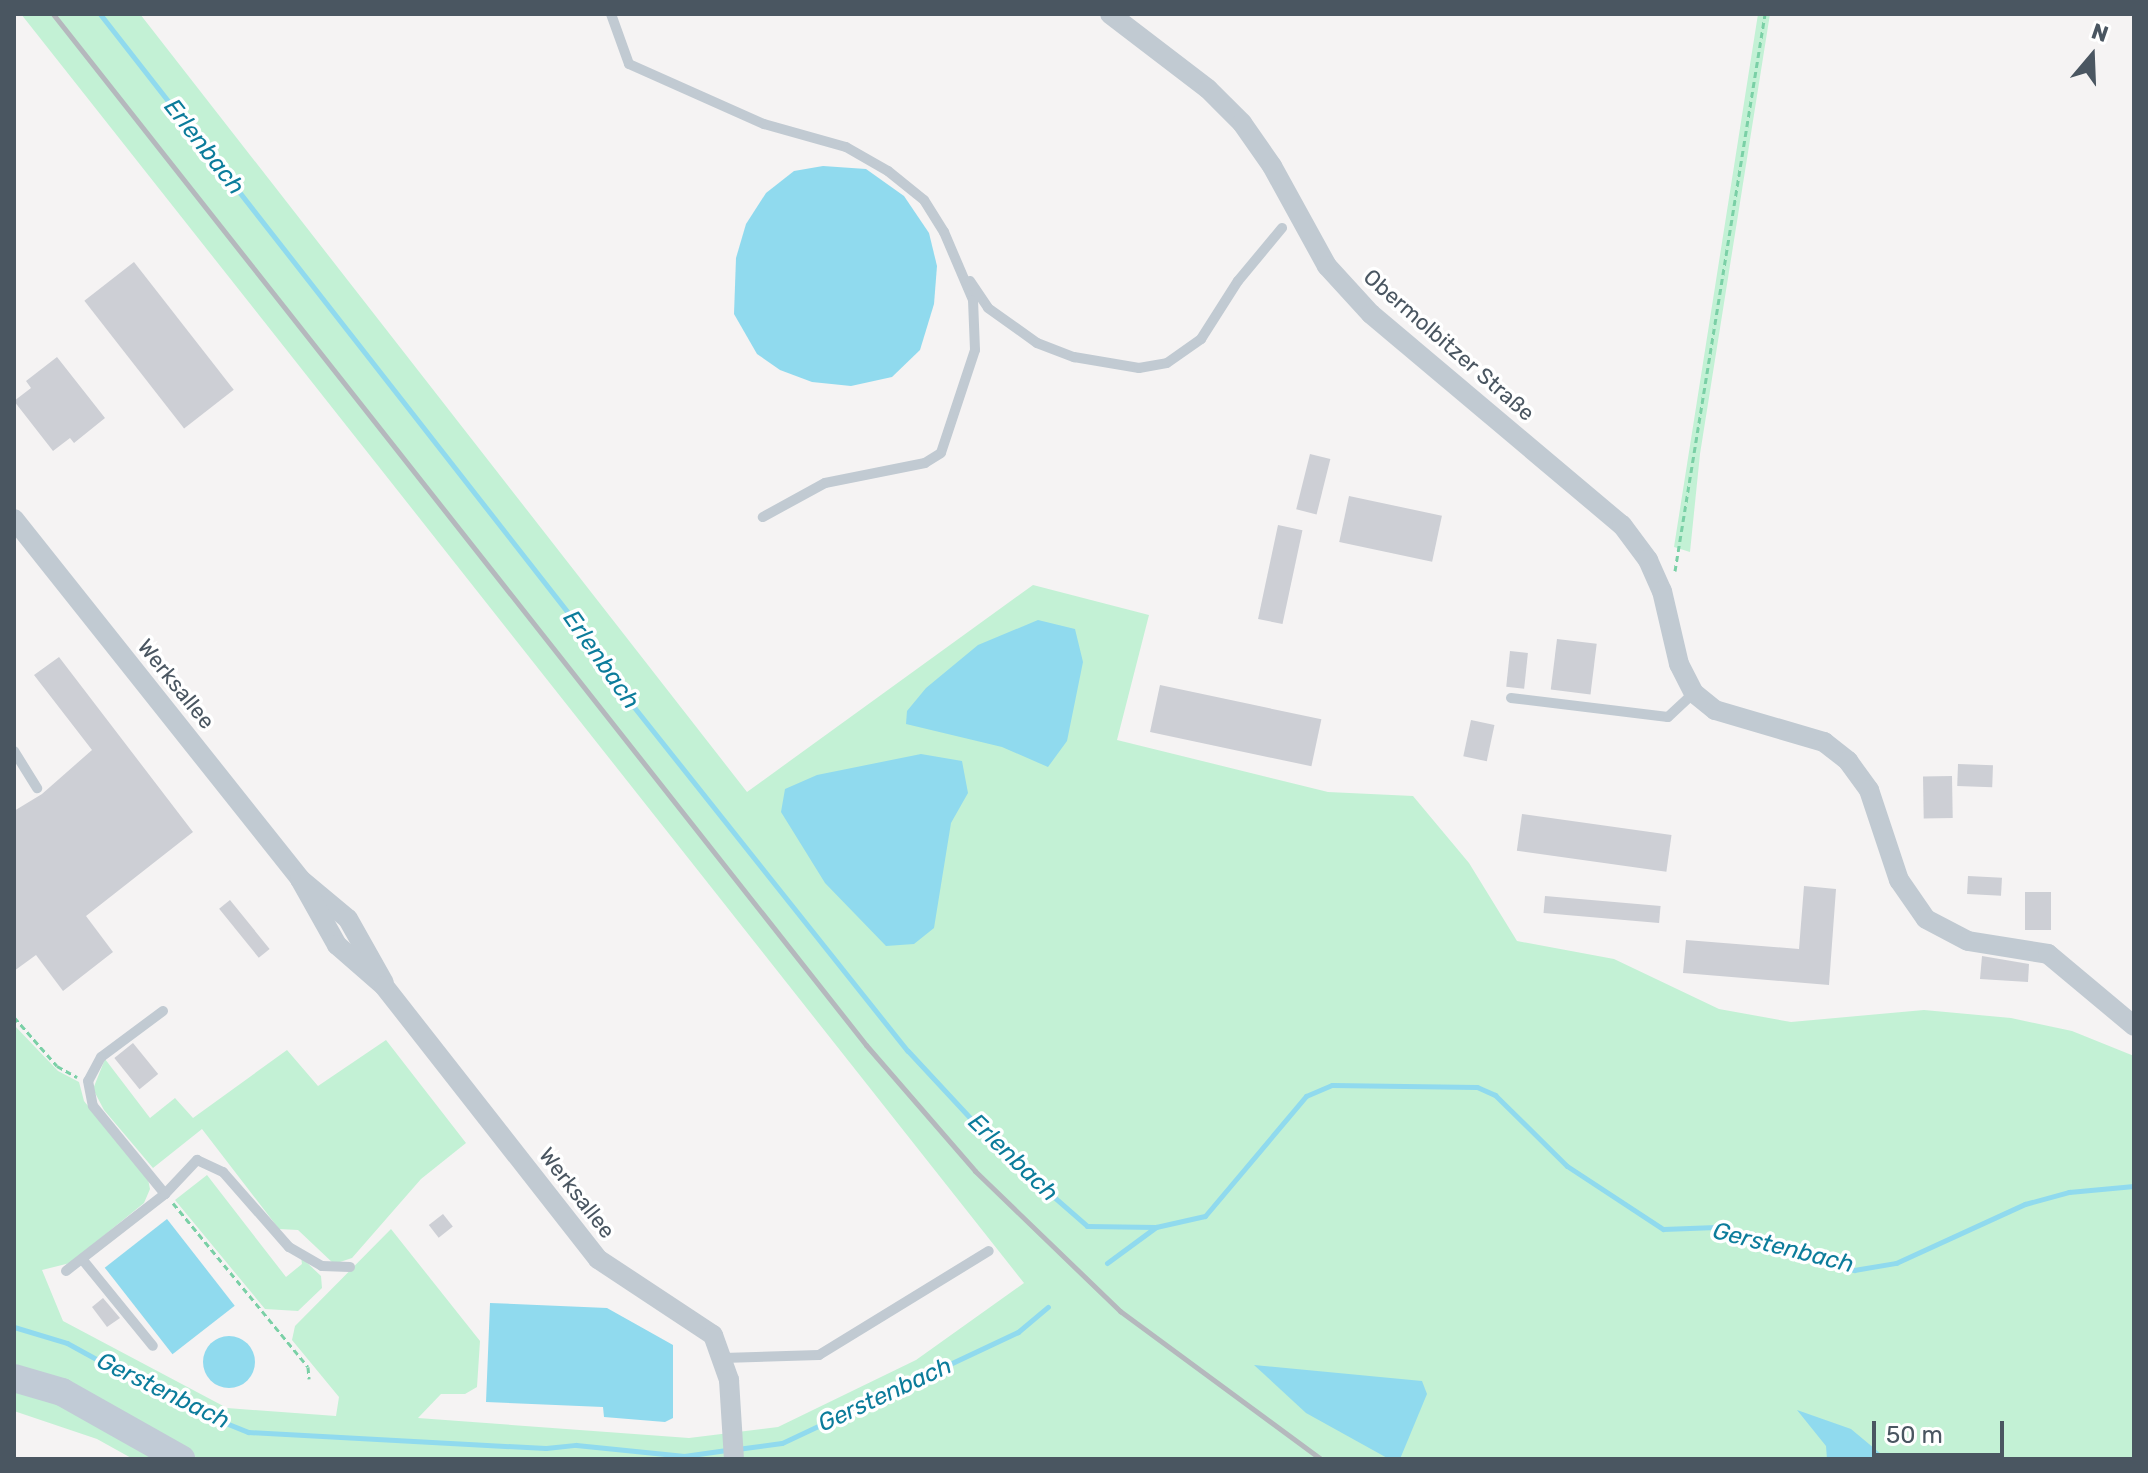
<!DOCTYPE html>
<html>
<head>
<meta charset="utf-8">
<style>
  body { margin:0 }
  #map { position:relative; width:2148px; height:1473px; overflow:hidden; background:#f5f3f3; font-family:Rubik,sans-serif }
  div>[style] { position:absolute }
  .green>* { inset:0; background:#c3f1d5 }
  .water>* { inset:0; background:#90daee; transform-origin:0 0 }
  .round { border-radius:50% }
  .stream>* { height:5px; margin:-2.5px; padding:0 2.5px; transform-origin:2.5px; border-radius:2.5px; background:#90daee }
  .building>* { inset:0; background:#cdcfd5; transform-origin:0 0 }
  .path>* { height:3px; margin-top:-1.5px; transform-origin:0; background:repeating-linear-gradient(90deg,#7ad0a6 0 6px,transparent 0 10px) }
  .lane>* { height:10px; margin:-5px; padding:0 5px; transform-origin:5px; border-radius:5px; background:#c1cad2 }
  .street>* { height:20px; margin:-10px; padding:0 10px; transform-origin:10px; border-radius:10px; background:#c1cad2 }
  .secondary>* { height:28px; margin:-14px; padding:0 14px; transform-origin:14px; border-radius:14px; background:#c1cbd6 }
  .rail>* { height:5px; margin:-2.5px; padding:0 2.5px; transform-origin:2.5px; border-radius:2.5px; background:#b5b8bd }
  span { translate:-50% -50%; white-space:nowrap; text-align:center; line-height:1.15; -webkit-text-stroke:7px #fff; paint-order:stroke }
  .street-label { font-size:22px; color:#4a5661 }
  .water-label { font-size:24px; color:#0c7c9b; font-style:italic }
  .frame { position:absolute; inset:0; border:16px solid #4a5661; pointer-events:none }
  .north { position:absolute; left:2052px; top:16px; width:80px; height:80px; -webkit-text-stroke:6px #fff; paint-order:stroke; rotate:19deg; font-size:22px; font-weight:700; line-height:32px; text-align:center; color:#4a5661 }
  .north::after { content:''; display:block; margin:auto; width:28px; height:36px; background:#4a5661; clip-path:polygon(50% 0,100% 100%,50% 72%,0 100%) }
  .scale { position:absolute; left:1872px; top:1421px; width:132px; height:36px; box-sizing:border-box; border:4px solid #4a5661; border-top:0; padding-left:10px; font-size:24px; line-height:28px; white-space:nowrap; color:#4a5661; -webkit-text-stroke:6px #fff; paint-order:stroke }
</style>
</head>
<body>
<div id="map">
  <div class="green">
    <div style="clip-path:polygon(21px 14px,140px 14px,747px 792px,1033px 585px,1149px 615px,1117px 740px,1328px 792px,1413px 796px,1469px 863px,1517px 941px,1614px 959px,1719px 1009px,1791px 1022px,1924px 1010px,2011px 1018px,2072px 1031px,2134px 1056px,2134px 1459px,199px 1459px,78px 1386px,14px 1364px,14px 1025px,58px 1071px,79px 1082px,84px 1101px,148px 1179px,150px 1189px,144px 1203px,70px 1263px,42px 1270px,63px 1321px,227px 1408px,336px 1416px,339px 1397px,292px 1340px,295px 1326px,391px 1229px,480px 1341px,477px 1387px,465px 1394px,441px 1394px,418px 1418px,689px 1438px,778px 1427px,916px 1360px,1024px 1283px)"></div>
    <div style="clip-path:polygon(1758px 14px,1770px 14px,1700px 454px,1690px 552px,1674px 547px)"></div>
    <div style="clip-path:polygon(386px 1040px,466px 1143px,421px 1179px,352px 1258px,334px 1264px,298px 1230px,279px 1229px,202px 1129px,153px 1168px,104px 1110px,93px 1089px,105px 1059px,150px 1118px,175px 1098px,193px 1118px,287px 1050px,318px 1086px)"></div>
    <div style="clip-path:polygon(207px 1175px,286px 1277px,302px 1264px,301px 1257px,321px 1276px,322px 1288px,298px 1311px,265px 1309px,175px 1200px)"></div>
    <div style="clip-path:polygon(14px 1388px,35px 1392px,163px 1459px,133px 1459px,97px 1439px,14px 1411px)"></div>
  </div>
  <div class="water">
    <div style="clip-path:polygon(823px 166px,866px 169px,904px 196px,929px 233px,937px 266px,934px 304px,920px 350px,892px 377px,851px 386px,812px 382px,780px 370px,757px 354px,734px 314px,736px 258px,746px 224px,766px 193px,794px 171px)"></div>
    <div style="clip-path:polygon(1038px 620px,1075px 629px,1083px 662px,1067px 741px,1048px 767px,1002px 747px,906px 724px,907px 711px,926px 688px,978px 645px)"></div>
    <div style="clip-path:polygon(921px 754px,962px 761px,968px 793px,951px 823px,934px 928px,914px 944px,886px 946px,825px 883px,781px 812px,785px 789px,817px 775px)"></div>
    <div style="left:167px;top:1219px;width:110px;height:79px;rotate:52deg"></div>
    <div style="clip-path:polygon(490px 1303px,607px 1308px,673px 1345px,673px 1418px,665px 1422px,604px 1417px,603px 1407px,486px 1402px)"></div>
    <div class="round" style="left:203px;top:1336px;width:52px;height:52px"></div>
    <div style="clip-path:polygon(1254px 1365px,1422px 1381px,1427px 1394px,1400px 1459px,1389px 1459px,1306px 1413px)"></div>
    <div style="clip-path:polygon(1797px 1410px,1851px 1429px,1887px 1459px,1827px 1459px,1826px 1446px)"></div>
  </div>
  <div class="stream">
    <div style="left:100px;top:14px;width:797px;rotate:51.98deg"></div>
    <div style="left:591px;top:642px;width:52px;rotate:59deg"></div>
    <div style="left:618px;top:687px;width:465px;rotate:51.5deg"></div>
    <div style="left:908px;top:1051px;width:132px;rotate:47.1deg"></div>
    <div style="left:998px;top:1148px;width:118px;rotate:41.2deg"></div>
    <div style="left:1087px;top:1226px;width:69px;rotate:0.8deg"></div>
    <div style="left:1107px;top:1263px;width:61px;rotate:-36.3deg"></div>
    <div style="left:1156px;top:1227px;width:50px;rotate:-12.7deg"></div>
    <div style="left:1205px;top:1216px;width:157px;rotate:-49.9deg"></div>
    <div style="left:1306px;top:1096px;width:28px;rotate:-23deg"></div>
    <div style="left:1332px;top:1085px;width:145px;rotate:0.8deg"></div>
    <div style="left:1477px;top:1087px;width:20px;rotate:24deg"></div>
    <div style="left:1495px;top:1095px;width:101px;rotate:44.6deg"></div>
    <div style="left:1567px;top:1166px;width:115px;rotate:33.3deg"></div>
    <div style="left:1663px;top:1229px;width:53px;rotate:-2.2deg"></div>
    <div style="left:1716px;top:1227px;width:145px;rotate:17.3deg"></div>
    <div style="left:1854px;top:1270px;width:43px;rotate:-9.5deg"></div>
    <div style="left:1896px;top:1263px;width:142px;rotate:-24.6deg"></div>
    <div style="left:2025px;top:1204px;width:46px;rotate:-15.3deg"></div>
    <div style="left:2069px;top:1192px;width:65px;rotate:-5.3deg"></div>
    <div style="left:14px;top:1327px;width:55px;rotate:16.8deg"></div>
    <div style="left:67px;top:1343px;width:124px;rotate:28.8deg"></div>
    <div style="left:176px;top:1403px;width:78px;rotate:21.9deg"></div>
    <div style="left:248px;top:1432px;width:298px;rotate:3.1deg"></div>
    <div style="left:546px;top:1448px;width:30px;rotate:-6deg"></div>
    <div style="left:576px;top:1445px;width:109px;rotate:5.8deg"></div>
    <div style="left:684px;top:1456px;width:43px;rotate:-7.9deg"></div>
    <div style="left:737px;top:1449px;width:45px;rotate:-7.6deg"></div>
    <div style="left:782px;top:1443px;width:261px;rotate:-25.2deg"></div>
    <div style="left:1018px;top:1332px;width:39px;rotate:-40deg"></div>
  </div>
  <div class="building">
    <div style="left:134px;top:262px;width:162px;height:63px;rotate:52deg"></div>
    <div style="clip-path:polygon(57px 357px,105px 418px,74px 443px,70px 438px,53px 451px,14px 401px,31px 388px,26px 381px)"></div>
    <div style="left:1310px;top:454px;width:21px;height:57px;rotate:14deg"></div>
    <div style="left:1349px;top:496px;width:95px;height:47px;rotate:12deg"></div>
    <div style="left:1278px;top:525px;width:25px;height:96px;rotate:12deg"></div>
    <div style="left:1557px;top:639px;width:40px;height:51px;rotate:7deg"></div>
    <div style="left:1510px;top:651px;width:18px;height:36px;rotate:6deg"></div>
    <div style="clip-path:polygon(59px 657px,193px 832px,86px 916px,113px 952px,63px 991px,36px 955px,14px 971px,14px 811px,42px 794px,92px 750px,34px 675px)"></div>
    <div style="left:1160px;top:685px;width:165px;height:48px;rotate:12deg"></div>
    <div style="left:1471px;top:720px;width:24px;height:37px;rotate:12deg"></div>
    <div style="left:1958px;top:764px;width:35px;height:22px;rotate:2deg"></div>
    <div style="left:1952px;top:776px;width:42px;height:29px;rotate:89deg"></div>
    <div style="left:1522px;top:814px;width:151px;height:37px;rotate:8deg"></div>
    <div style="left:1968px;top:876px;width:34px;height:18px;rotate:3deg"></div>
    <div style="clip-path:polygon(1804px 886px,1836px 889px,1829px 985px,1683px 973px,1686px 940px,1799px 949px)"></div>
    <div style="left:2025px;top:892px;width:26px;height:38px"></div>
    <div style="left:1545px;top:896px;width:116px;height:17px;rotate:5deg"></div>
    <div style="left:230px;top:900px;width:63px;height:14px;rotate:51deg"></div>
    <div style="clip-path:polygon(1982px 956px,2029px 964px,2028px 982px,1980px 979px)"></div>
    <div style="left:133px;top:1043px;width:40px;height:24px;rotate:51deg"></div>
    <div style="left:443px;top:1214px;width:16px;height:18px;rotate:52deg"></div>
    <div style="clip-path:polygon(103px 1298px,120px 1318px,107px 1327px,92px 1307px)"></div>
  </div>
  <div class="path">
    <div style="left:1675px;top:571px;width:564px;rotate:-80.82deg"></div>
    <div style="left:14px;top:1017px;width:65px;rotate:48.7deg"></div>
    <div style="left:57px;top:1066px;width:23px;rotate:29deg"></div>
    <div style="left:173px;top:1203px;width:212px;rotate:50.5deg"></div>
    <div style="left:308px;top:1367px;width:12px;rotate:85deg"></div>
  </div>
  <div class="lane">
    <div style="left:611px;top:14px;width:53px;rotate:70.2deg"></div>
    <div style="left:629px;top:64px;width:148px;rotate:24deg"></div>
    <div style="left:764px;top:124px;width:85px;rotate:15.7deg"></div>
    <div style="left:846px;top:147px;width:48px;rotate:29.7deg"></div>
    <div style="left:888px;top:171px;width:46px;rotate:38.9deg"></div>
    <div style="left:924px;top:200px;width:38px;rotate:58deg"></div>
    <div style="left:944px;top:232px;width:74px;rotate:66.9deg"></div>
    <div style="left:973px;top:300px;width:50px;rotate:87.7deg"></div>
    <div style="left:975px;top:350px;width:108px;rotate:108.3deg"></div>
    <div style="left:941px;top:453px;width:19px;rotate:148deg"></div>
    <div style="left:925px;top:463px;width:102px;rotate:168.7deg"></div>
    <div style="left:825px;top:483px;width:71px;rotate:151.3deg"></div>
    <div style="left:970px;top:281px;width:32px;rotate:56deg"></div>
    <div style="left:988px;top:308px;width:60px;rotate:35.5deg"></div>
    <div style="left:1037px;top:343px;width:40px;rotate:21deg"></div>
    <div style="left:1074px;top:357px;width:66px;rotate:9.6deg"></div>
    <div style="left:1139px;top:368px;width:28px;rotate:-10deg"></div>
    <div style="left:1167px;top:363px;width:42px;rotate:-35.2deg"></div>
    <div style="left:1201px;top:339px;width:69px;rotate:-57.5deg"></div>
    <div style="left:1238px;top:281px;width:69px;rotate:-50.3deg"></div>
    <div style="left:1511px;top:698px;width:158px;rotate:6.9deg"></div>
    <div style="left:1668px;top:717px;width:35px;rotate:-43deg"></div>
    <div style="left:14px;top:751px;width:44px;rotate:58.1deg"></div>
    <div style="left:163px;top:1011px;width:77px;rotate:143.4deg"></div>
    <div style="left:101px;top:1057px;width:27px;rotate:118deg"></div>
    <div style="left:88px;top:1081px;width:25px;rotate:79deg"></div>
    <div style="left:93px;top:1106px;width:114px;rotate:50.7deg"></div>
    <div style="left:82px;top:1259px;width:112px;rotate:50.8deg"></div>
    <div style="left:66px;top:1271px;width:125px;rotate:-37.9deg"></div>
    <div style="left:165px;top:1194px;width:47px;rotate:-46.7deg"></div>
    <div style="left:197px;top:1160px;width:29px;rotate:25deg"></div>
    <div style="left:223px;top:1172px;width:100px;rotate:48.7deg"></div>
    <div style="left:289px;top:1247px;width:38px;rotate:30deg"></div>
    <div style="left:322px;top:1266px;width:28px;rotate:2deg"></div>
    <div style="left:723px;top:1358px;width:96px;rotate:-1.8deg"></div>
    <div style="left:819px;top:1355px;width:199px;rotate:-31.5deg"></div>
  </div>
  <div class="street">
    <div style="left:1110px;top:14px;width:123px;rotate:37.4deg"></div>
    <div style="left:1208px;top:89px;width:48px;rotate:45deg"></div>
    <div style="left:1242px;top:123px;width:52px;rotate:55.1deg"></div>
    <div style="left:1272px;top:166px;width:114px;rotate:61.2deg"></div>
    <div style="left:1327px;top:266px;width:65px;rotate:47.5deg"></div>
    <div style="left:1371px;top:314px;width:328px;rotate:40.1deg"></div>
    <div style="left:1622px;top:525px;width:44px;rotate:53.4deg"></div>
    <div style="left:1648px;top:560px;width:34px;rotate:66deg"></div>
    <div style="left:1662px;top:591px;width:75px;rotate:76.9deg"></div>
    <div style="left:1679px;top:664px;width:33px;rotate:63deg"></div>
    <div style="left:1694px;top:693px;width:27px;rotate:39deg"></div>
    <div style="left:1715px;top:710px;width:114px;rotate:16.4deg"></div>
    <div style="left:1824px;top:742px;width:31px;rotate:38deg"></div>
    <div style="left:1848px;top:761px;width:36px;rotate:54deg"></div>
    <div style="left:1869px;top:790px;width:95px;rotate:71.6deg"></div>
    <div style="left:1899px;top:880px;width:47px;rotate:55.3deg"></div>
    <div style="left:1926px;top:919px;width:47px;rotate:27.6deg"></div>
    <div style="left:1968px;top:941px;width:81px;rotate:9.2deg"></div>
    <div style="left:2048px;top:954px;width:112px;rotate:39.9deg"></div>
    <div style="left:14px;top:519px;width:460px;rotate:51.5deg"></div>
    <div style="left:300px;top:879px;width:62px;rotate:39.8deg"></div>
    <div style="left:348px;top:919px;width:73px;rotate:60.6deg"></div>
    <div style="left:300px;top:879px;width:76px;rotate:60.7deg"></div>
    <div style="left:337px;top:945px;width:62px;rotate:41.1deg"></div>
    <div style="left:384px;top:986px;width:347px;rotate:51.9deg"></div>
    <div style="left:598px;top:1259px;width:138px;rotate:33.5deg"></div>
    <div style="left:713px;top:1335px;width:48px;rotate:70.4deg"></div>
    <div style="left:729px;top:1380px;width:79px;rotate:86.4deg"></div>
  </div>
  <div class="secondary">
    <div style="left:14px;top:1378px;width:50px;rotate:16.3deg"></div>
    <div style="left:62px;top:1392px;width:137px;rotate:29.4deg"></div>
  </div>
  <div class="rail">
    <div style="left:53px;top:14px;width:1313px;rotate:51.74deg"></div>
    <div style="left:866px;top:1045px;width:167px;rotate:49.1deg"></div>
    <div style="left:975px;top:1171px;width:202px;rotate:44deg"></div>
    <div style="left:1120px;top:1311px;width:250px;rotate:36.4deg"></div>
  </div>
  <div class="street-label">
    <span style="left:1449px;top:345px;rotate:41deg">Obermolbitzer Straße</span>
    <span style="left:176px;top:684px;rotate:51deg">Werksallee</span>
    <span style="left:577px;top:1193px;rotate:52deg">Werksallee</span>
  </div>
  <div class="water-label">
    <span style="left:204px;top:147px;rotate:52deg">Erlenbach</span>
    <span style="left:601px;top:660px;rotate:55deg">Erlenbach</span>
    <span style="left:1013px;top:1158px;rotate:44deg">Erlenbach</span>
    <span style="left:1783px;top:1248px;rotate:14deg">Gerstenbach</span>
    <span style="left:163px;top:1391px;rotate:26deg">Gerstenbach</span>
    <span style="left:885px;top:1395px;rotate:-25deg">Gerstenbach</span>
  </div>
  <div class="frame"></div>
  <div class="north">N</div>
  <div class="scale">50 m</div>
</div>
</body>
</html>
